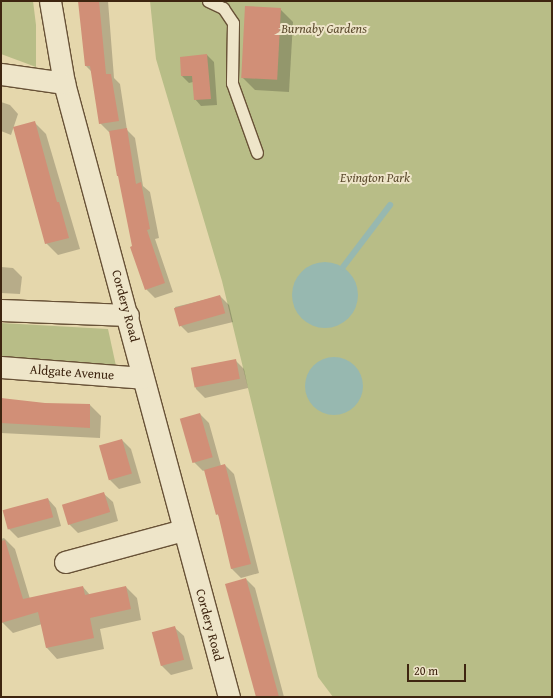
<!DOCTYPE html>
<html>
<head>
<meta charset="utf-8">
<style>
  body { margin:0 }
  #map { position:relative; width:553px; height:698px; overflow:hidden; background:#e5d7ac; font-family:"Gentium Book Plus",serif }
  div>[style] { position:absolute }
  .green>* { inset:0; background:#b8bd87 }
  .water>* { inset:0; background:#97b8b0 }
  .round { border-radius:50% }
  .shadow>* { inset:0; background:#0003 }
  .stream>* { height:6px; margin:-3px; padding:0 3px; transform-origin:3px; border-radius:3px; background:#97b8b0 }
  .building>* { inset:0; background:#d18f77; transform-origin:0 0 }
  .roads { filter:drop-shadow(1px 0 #685237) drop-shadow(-1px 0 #685237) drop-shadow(0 1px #685237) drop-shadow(0 -1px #685237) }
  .service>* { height:11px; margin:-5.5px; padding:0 5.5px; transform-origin:5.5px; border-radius:5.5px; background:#eee5c9 }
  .minor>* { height:21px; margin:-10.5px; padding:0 10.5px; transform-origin:10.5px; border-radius:10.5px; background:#eee5c9 }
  span { translate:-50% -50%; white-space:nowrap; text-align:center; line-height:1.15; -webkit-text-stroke:4px #eee5c9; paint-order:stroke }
  .park-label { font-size:13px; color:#5c4b2e; font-style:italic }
  .street-label { font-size:13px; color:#3e2510 }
  .frame { position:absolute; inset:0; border:2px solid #3e2510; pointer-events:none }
  .scale { position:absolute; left:407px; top:664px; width:59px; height:18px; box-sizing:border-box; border:2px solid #3e2510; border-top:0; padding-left:5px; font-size:12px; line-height:14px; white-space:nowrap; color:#3e2510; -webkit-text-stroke:3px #eee5c9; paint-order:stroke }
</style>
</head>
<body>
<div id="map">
  <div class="green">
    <div style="clip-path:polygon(1px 1px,33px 1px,36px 25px,36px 67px,1px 54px)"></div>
    <div style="clip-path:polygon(150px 1px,552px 1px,552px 697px,333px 697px,318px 677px,222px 281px,156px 59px)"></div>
    <div style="clip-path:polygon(1px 323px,108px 329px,116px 366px,1px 358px)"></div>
  </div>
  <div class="water">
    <div class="round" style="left:292px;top:262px;width:66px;height:66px"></div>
    <div class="round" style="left:305px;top:357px;width:58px;height:58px"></div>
  </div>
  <div class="shadow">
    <div style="clip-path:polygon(80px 1px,108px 1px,114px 78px,120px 84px,127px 130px,135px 138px,143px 186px,150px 192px,159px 238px,155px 239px,173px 292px,155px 298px,146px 289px,134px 247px,111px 132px,109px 132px,100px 123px,92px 72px,86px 66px)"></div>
    <div style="clip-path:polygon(280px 9px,293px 22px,289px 92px,255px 90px,242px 77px)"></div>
    <div style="clip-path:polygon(207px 55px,214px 62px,217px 105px,201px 106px,195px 99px,193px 82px,189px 83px,182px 76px)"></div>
    <div style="clip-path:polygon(1px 102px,10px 105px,18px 114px,11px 135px,1px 131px)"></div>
    <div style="clip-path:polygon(34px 122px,46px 134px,80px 249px,58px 255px,46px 243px)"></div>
    <div style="clip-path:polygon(1px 267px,13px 268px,22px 277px,20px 294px,1px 293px)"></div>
    <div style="clip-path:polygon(220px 296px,229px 305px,233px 322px,188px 333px,179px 324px,175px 307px)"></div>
    <div style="clip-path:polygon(235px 360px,244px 369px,248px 388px,205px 398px,196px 389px,192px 370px)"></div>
    <div style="clip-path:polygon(1px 399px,45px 404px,90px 405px,101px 416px,100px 438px,1px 433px)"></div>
    <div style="clip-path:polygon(200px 414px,209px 423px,221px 466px,225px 465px,234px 474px,259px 573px,241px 578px,232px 569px,219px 516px,217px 514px,205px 470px,203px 471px,194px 462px)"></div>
    <div style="clip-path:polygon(122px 440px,131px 449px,141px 483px,119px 489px,110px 480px)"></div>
    <div style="clip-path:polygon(104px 494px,113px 502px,118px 521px,78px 533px,69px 524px)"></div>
    <div style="clip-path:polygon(48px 499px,56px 508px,61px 526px,18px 538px,9px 529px)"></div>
    <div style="clip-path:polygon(4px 538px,15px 549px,30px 599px,83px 587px,90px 595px,126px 587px,137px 598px,141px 620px,100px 629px,104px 649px,57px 659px,47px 648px,42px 624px,13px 633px,2px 622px,1px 617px,1px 539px)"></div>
    <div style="clip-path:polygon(246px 579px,255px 588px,284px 697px,263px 697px)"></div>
    <div style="clip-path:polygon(175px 628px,184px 636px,193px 669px,171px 675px,162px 666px,153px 633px)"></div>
  </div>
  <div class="stream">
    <div style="left:343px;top:267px;width:78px;rotate:-52.8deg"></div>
  </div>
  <div class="building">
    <div style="clip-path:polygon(78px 1px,99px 1px,106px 74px,111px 74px,119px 121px,99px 124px,90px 66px,85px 66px)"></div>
    <div style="left:245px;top:6px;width:36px;height:72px;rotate:3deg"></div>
    <div style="clip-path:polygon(207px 54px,211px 99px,194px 100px,192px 76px,181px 76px,180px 57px)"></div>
    <div style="clip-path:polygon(35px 121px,57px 202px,59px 202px,69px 238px,45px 244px,13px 127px)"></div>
    <div style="clip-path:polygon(127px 128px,136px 184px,141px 182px,150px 229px,147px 230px,165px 283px,145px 290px,130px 247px,132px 246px,118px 176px,117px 176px,109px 131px)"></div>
    <div style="left:220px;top:295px;width:19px;height:48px;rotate:74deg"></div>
    <div style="left:236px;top:359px;width:20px;height:46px;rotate:79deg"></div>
    <div style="clip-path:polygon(1px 398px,45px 403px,90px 404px,90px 428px,1px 423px)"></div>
    <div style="left:200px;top:413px;width:46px;height:21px;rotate:74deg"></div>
    <div style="left:122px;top:439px;width:36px;height:24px;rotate:74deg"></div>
    <div style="clip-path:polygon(225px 464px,251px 564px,231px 569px,218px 514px,216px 515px,204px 470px)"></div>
    <div style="left:104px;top:492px;width:21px;height:44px;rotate:73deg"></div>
    <div style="left:48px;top:498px;width:20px;height:47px;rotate:75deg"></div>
    <div style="clip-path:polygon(5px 540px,23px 599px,83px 586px,85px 595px,126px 586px,131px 609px,90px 618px,94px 638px,46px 648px,38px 612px,1px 623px,1px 541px)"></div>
    <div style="clip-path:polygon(246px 578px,258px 621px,279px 697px,256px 697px,225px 584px)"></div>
    <div style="left:175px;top:626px;width:35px;height:24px;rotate:75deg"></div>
  </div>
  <div class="roads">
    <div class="service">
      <div style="left:208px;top:1px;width:17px;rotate:25deg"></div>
      <div style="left:223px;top:8px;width:18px;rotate:56deg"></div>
      <div style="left:233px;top:23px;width:60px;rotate:91deg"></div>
      <div style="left:232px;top:83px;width:74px;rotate:70.3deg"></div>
    </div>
    <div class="minor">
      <div style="left:50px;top:1px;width:83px;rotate:80.3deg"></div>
      <div style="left:64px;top:83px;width:636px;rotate:74.96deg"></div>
      <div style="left:1px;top:74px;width:64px;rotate:8.1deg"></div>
      <div style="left:1px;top:310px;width:127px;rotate:2.3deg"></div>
      <div style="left:1px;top:367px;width:142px;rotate:4.4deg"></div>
      <div style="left:65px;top:562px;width:122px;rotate:-15.2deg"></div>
    </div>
  </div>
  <div class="park-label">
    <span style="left:324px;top:29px">Burnaby Gardens</span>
    <span style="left:375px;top:178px">Evington Park</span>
  </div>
  <div class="street-label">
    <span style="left:125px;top:306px;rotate:75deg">Cordery Road</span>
    <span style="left:72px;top:373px;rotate:4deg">Aldgate Avenue</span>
    <span style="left:209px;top:625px;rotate:75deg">Cordery Road</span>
  </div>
  <div class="frame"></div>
  <div class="scale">20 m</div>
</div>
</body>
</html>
